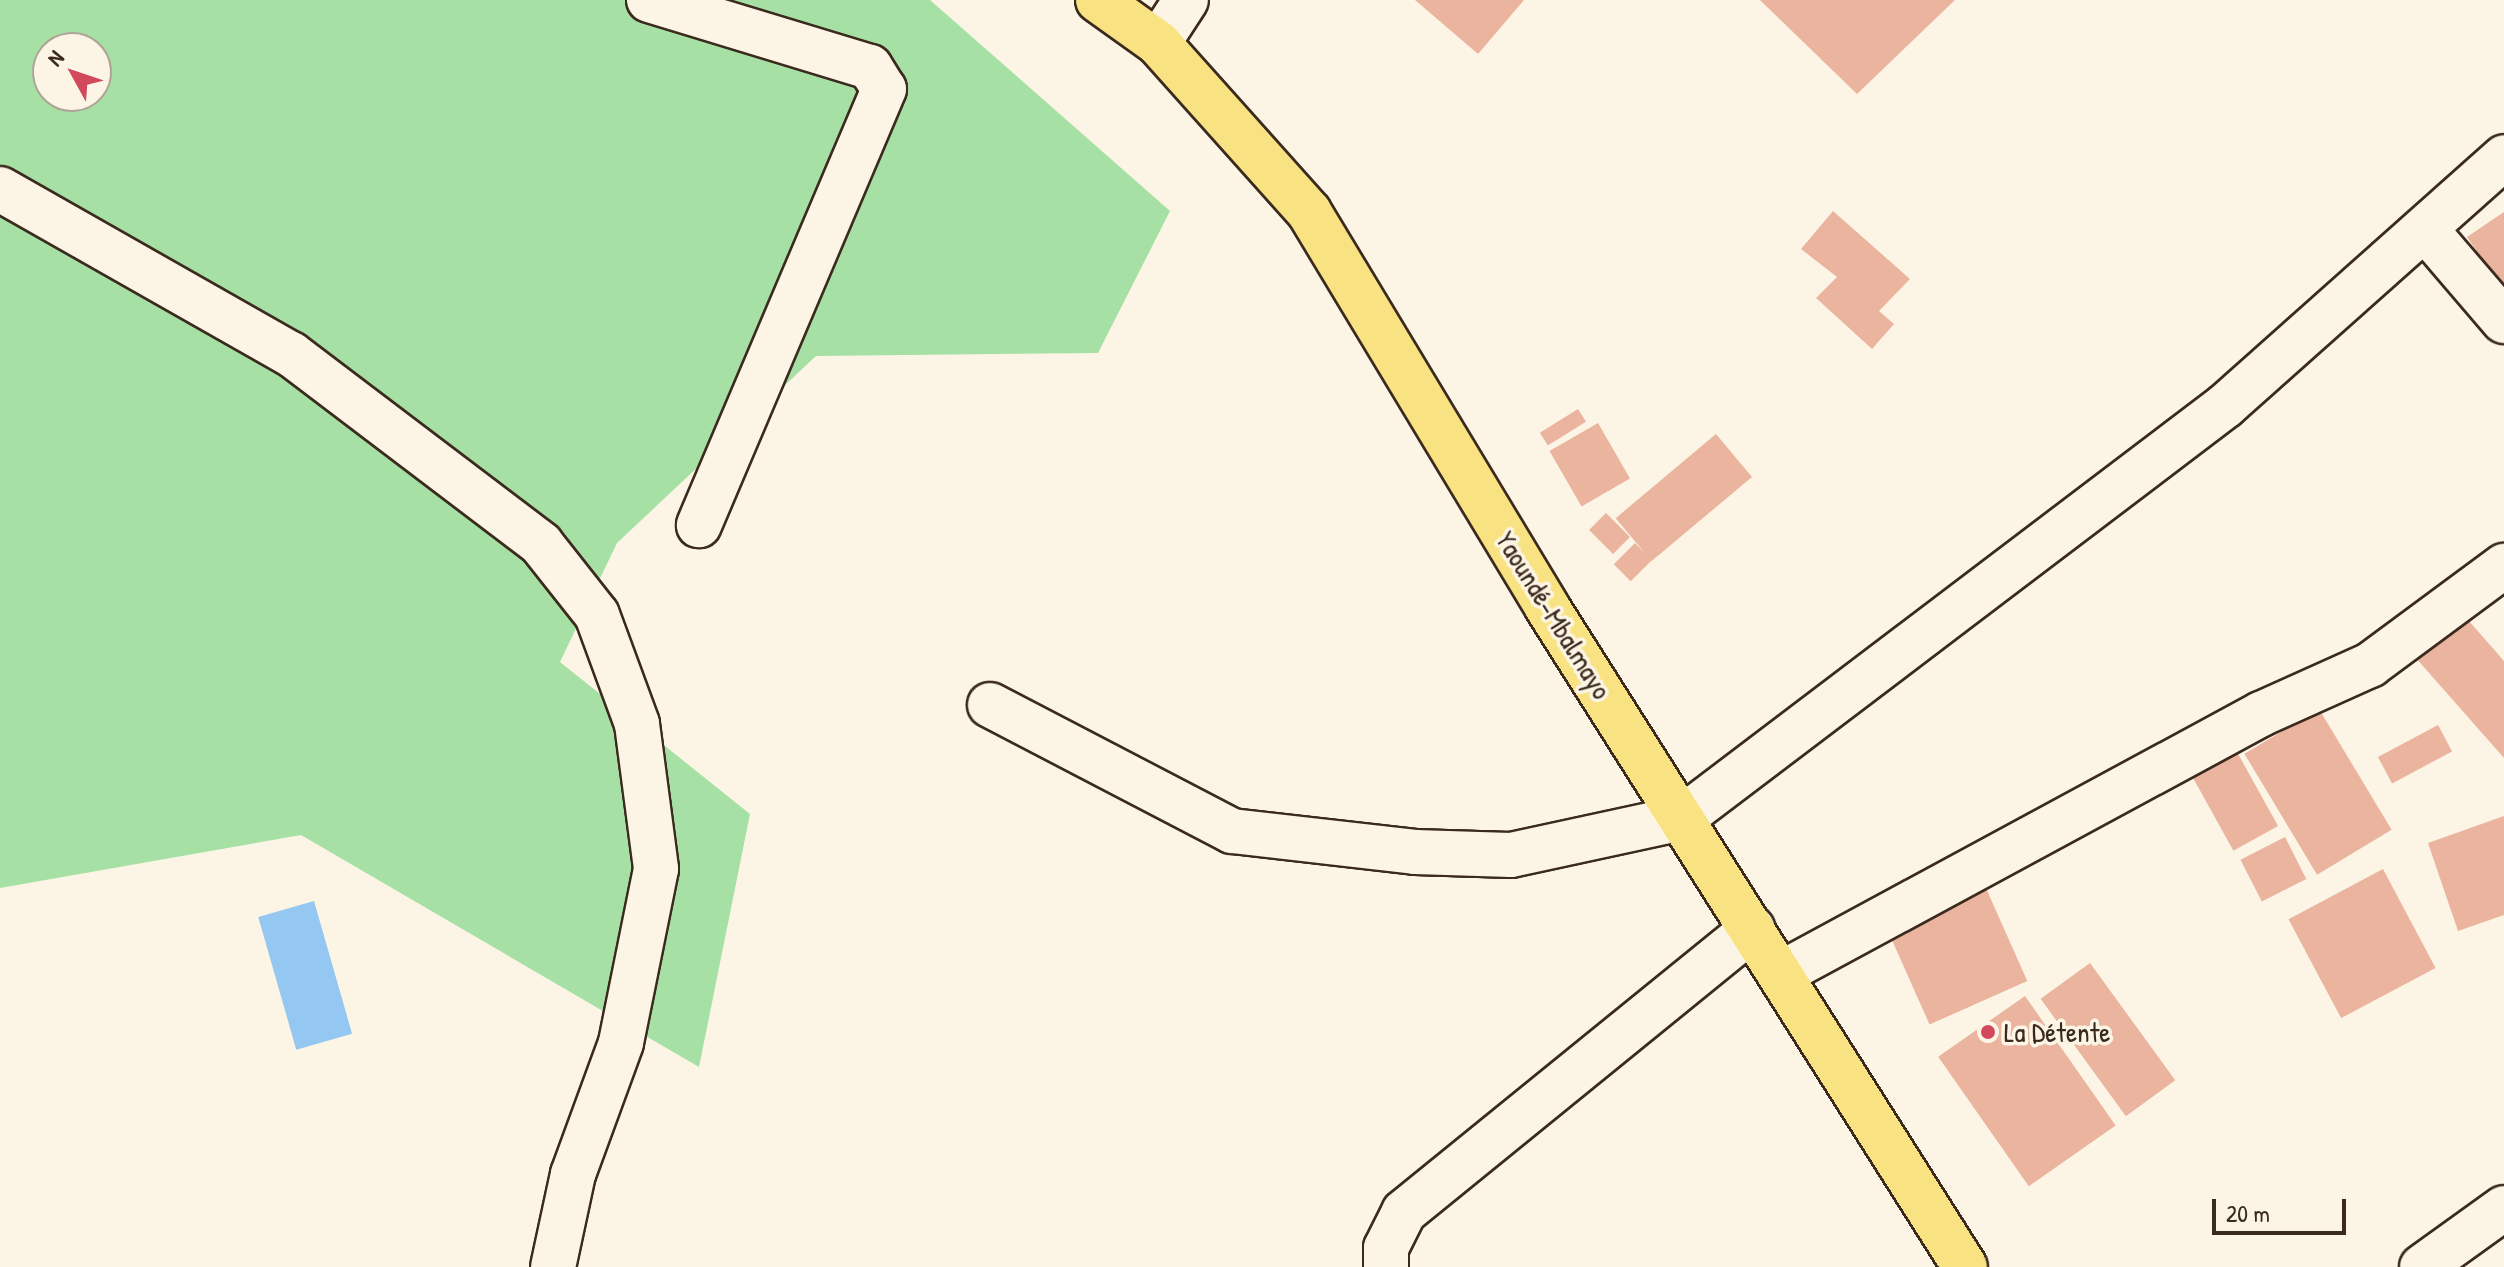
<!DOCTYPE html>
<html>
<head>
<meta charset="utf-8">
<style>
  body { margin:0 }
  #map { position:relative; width:2504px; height:1267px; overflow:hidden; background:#fcf5e5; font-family:"Patrick Hand",sans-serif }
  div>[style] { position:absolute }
  .green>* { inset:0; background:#a6e0a5 }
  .water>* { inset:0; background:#94c7f1; transform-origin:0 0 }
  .building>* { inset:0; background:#eab49f; transform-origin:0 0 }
  .roads { filter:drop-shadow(2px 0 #3b2a1e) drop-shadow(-2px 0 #3b2a1e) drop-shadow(0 2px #3b2a1e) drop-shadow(0 -2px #3b2a1e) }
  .minor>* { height:44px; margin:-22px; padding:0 22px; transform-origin:22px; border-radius:22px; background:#fcf5e5 }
  .highway>* { height:44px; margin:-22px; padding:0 22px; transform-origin:22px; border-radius:22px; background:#f8e281 }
  .dots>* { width:22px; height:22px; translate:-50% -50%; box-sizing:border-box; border:4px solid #fcf5e5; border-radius:50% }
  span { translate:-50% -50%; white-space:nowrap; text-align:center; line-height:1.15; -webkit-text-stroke:7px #fcf5e5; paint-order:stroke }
  .street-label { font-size:28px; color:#3b2a1e }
  .poi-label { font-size:28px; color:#3b2a1e }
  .left { translate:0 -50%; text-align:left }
  .north { position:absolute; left:32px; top:32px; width:80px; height:80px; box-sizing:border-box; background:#fcf5e5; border:2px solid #afa495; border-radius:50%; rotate:310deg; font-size:22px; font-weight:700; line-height:32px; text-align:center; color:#3b2a1e }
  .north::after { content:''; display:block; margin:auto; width:28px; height:36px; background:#d1495b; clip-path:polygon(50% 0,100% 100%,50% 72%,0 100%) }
  .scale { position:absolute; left:2212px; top:1199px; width:134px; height:36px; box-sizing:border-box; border:4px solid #3b2a1e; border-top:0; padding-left:10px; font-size:24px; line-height:28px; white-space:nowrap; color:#3b2a1e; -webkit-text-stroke:6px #fcf5e5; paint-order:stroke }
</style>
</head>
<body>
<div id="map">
  <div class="green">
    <div style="clip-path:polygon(evenodd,0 0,930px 0,1170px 211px,1098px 353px,816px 356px,617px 543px,560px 662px,750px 814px,699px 1067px,301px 835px,0 888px,0 0,48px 48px,96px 48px,96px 96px,48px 96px,48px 48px)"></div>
  </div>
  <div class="water">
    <div style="left:314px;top:901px;width:138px;height:58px;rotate:74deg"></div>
  </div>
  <div class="building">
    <div style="clip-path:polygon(1415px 0,1524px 0,1478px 54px)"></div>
    <div style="clip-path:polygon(1760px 0,1955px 0,1857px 94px)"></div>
    <div style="clip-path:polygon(1833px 211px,1910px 279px,1879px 311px,1894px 324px,1872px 349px,1816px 298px,1837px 277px,1801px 249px)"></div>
    <div style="clip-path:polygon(2504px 212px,2504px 291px,2467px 237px)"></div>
    <div style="left:1578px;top:409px;width:15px;height:45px;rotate:58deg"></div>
    <div style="left:1598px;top:423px;width:64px;height:56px;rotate:60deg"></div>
    <div style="left:1716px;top:434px;width:56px;height:131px;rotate:50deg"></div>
    <div style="left:1606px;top:513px;width:34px;height:24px;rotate:45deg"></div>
    <div style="left:1635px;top:543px;width:24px;height:30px;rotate:45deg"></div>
    <div style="clip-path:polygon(2455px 605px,2504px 661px,2504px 758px,2407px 648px)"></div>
    <div style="left:2319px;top:709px;width:141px;height:87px;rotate:59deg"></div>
    <div style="left:2438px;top:725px;width:30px;height:68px;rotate:62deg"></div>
    <div style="left:2232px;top:743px;width:95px;height:51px;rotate:61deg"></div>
    <div style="clip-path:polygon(2504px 816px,2504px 915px,2458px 931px,2428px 843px)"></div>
    <div style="left:2285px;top:837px;width:47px;height:50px;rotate:63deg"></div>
    <div style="left:2383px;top:869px;width:112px;height:107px;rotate:62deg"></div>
    <div style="left:1985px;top:886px;width:104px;height:107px;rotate:66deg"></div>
    <div style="left:2090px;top:963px;width:145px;height:61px;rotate:54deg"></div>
    <div style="left:2025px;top:996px;width:158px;height:106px;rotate:55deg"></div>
  </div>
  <div class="roads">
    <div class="minor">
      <div style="left:649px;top:0;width:231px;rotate:16.9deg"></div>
      <div style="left:870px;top:67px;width:26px;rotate:58deg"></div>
      <div style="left:884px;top:89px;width:474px;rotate:113deg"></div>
      <div style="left:1158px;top:43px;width:51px;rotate:-56.9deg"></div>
      <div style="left:0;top:189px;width:335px;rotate:29.6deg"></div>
      <div style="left:291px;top:354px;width:314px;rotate:37.2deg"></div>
      <div style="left:541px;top:544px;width:90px;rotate:51.7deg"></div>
      <div style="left:597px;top:615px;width:116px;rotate:69.8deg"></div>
      <div style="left:637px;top:724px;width:146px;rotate:82.5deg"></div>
      <div style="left:656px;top:869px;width:177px;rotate:101.4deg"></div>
      <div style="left:621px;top:1043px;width:140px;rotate:110.1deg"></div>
      <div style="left:573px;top:1174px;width:95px;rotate:102.1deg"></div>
      <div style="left:2426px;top:230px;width:120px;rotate:49.4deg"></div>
      <div style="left:990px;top:705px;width:273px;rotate:27.5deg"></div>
      <div style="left:1232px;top:831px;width:184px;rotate:6.5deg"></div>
      <div style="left:1415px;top:852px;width:96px;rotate:1.8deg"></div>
      <div style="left:1511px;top:855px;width:175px;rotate:-12.2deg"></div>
      <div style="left:1682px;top:818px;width:682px;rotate:-37.19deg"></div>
      <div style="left:2225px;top:406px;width:374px;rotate:-41.7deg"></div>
      <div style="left:1780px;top:974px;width:547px;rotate:-28.39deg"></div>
      <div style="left:2261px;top:714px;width:120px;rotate:-24.2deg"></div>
      <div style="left:2370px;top:665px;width:167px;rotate:-36.5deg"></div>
      <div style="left:1386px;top:1267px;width:19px;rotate:-90deg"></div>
      <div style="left:1386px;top:1248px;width:40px;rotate:-63.4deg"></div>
      <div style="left:1404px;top:1212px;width:449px;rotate:-39.1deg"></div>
      <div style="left:2422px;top:1267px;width:101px;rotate:-35.7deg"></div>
    </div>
    <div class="highway">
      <div style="left:1098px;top:0;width:74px;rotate:35.6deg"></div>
      <div style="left:1158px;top:43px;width:227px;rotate:48.2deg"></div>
      <div style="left:1309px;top:212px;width:461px;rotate:58.9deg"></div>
      <div style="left:1547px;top:607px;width:781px;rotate:57.65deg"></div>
    </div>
  </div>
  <div class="dots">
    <div style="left:1988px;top:1032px;background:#d1495b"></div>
  </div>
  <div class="street-label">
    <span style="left:1554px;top:615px;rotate:58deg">Yaoundé-Mbalmayo</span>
  </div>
  <div class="poi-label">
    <span class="left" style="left:2004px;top:1032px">La Détente</span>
  </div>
  <div class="north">N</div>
  <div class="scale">20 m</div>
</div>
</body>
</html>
